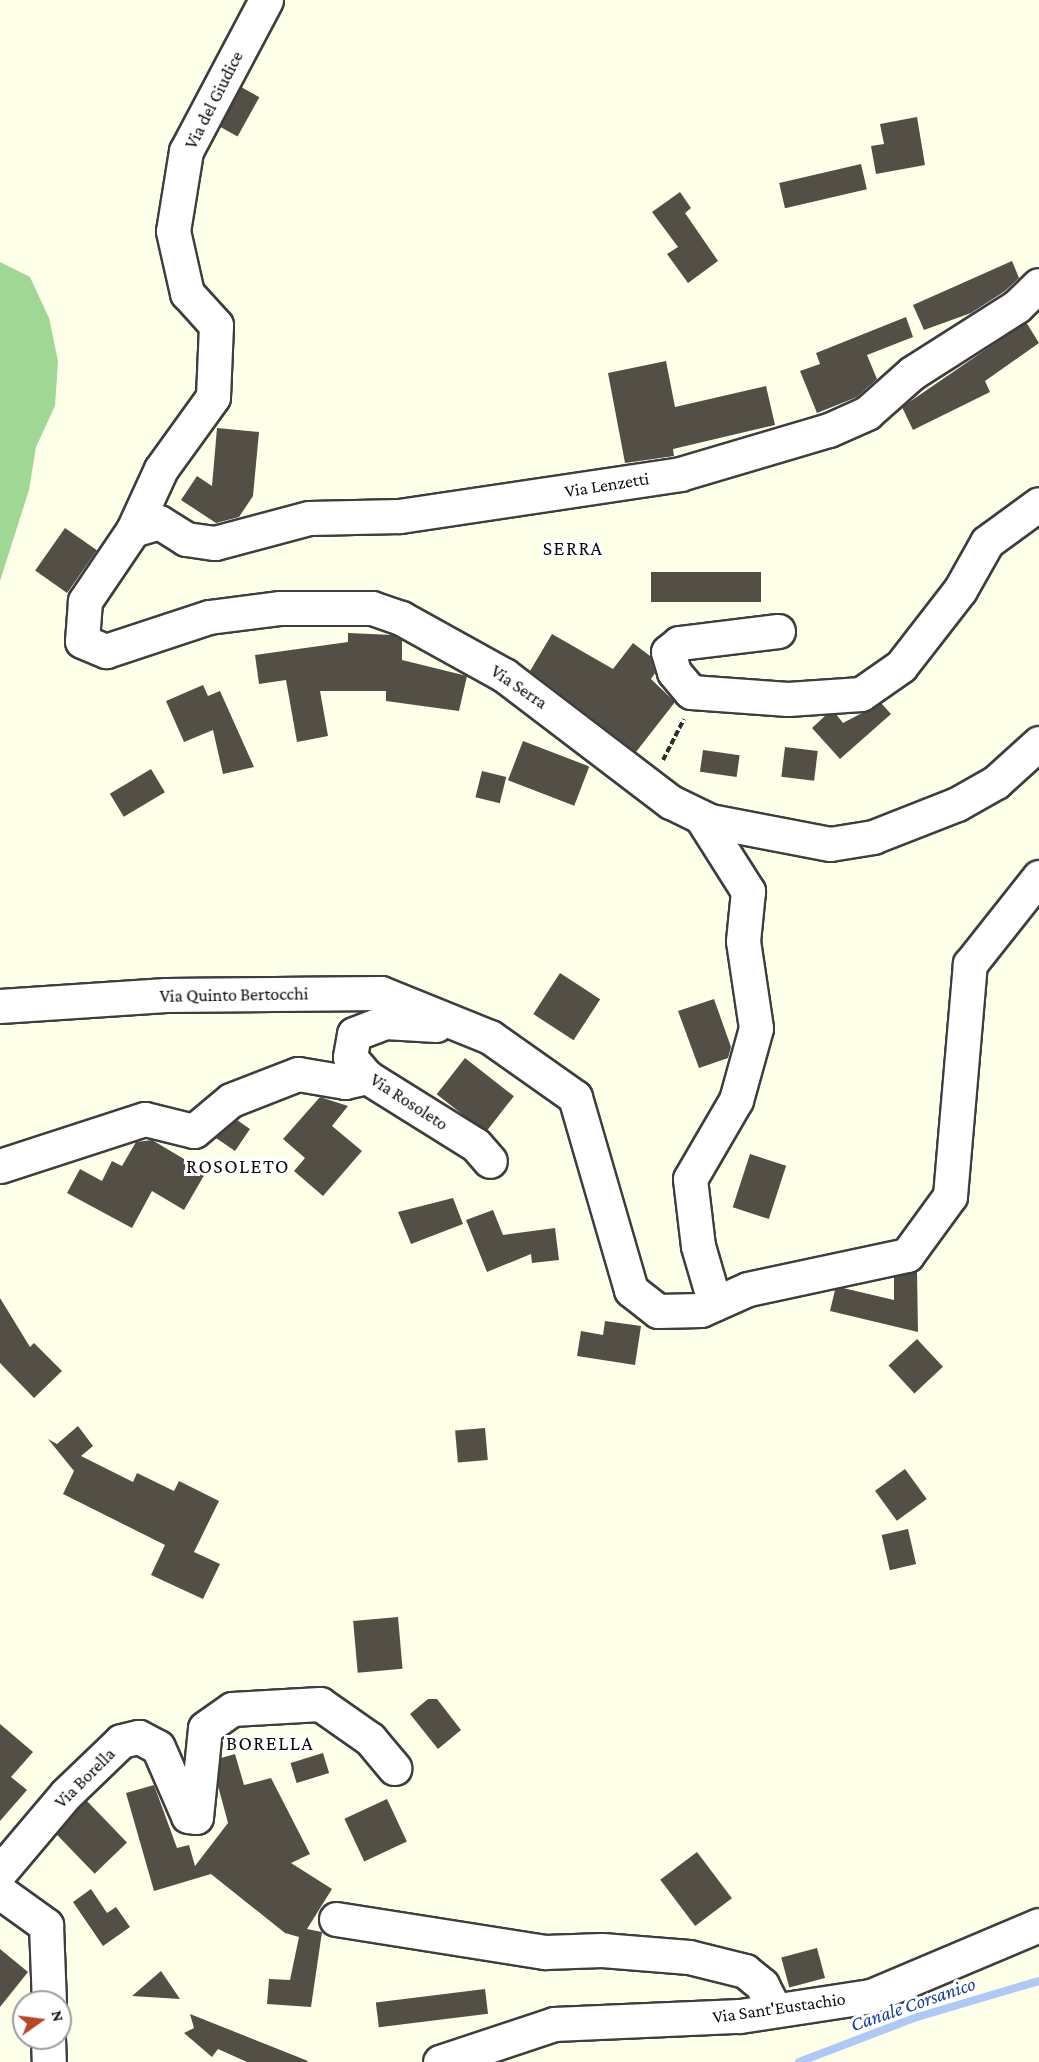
<!DOCTYPE html>
<html>
<head>
<meta charset="utf-8">
<style>
  body { margin:0 }
  #map { position:relative; width:1039px; height:2062px; overflow:hidden; background:#fdffe9; font-family:"Crimson Pro",serif }
  div>[style] { position:absolute }
  .forest>* { inset:0; background:#a0d794 }
  .stream>* { height:8px; margin:-4px; padding:0 4px; transform-origin:4px; border-radius:4px; background:#afc8f4 }
  .building>* { inset:0; background:#534f47; transform-origin:0 0 }
  .path>* { height:4px; margin-top:-2px; transform-origin:0; background:repeating-linear-gradient(90deg,#2d2d2d 0 6px,transparent 0 9px) }
  .roads { filter:drop-shadow(2px 0 #3e3e3e) drop-shadow(-2px 0 #3e3e3e) drop-shadow(0 2px #3e3e3e) drop-shadow(0 -2px #3e3e3e) }
  .minor>* { height:33px; margin:-16.5px; padding:0 16.5px; transform-origin:16.5px; border-radius:16.5px; background:#fff }
  span { translate:-50% -50%; white-space:nowrap; text-align:center; line-height:1.15; -webkit-text-stroke:6px #fff; paint-order:stroke }
  .street-label { font-size:18px; color:#0b0b0b }
  .neighbourhood-label { font-size:20px; color:#0b0b0b; letter-spacing:1.5px }
  .water-label { font-size:20px; color:#183e98; font-style:italic }
  .north { position:absolute; left:12px; top:1990px; width:60px; height:60px; box-sizing:border-box; background:#fff; border:2px solid #9d9d9d; border-radius:50%; rotate:76deg; font-size:16px; font-weight:700; line-height:24px; text-align:center; color:#0b0b0b }
  .north::after { content:''; display:block; margin:auto; width:21px; height:27px; background:#b64727; clip-path:polygon(50% 0,100% 100%,50% 72%,0 100%) }
</style>
</head>
<body>
<div id="map">
  <div class="forest">
    <div style="clip-path:polygon(0 262px,30px 277px,49px 318px,58px 361px,55px 406px,36px 447px,29px 490px,0 581px)"></div>
  </div>
  <div class="stream">
    <div style="left:799px;top:2062px;width:123px;rotate:-20.9deg"></div>
    <div style="left:914px;top:2018px;width:130px;rotate:-16.5deg"></div>
  </div>
  <div class="building">
    <div style="left:241px;top:87px;width:21px;height:45px;rotate:29deg"></div>
    <div style="clip-path:polygon(917px 117px,925px 165px,876px 174px,871px 146px,884px 144px,880px 124px)"></div>
    <div style="left:861px;top:164px;width:26px;height:84px;rotate:77deg"></div>
    <div style="clip-path:polygon(680px 192px,691px 208px,685px 213px,718px 261px,688px 283px,667px 254px,678px 247px,652px 212px)"></div>
    <div style="clip-path:polygon(1012px 261px,1019px 278px,1005px 291px,971px 313px,924px 330px,913px 305px)"></div>
    <div style="clip-path:polygon(906px 317px,913px 337px,867px 355px,877px 379px,857px 397px,817px 413px,800px 371px,820px 364px,816px 353px)"></div>
    <div style="clip-path:polygon(1026px 322px,1039px 343px,985px 381px,990px 392px,913px 430px,902px 407px)"></div>
    <div style="clip-path:polygon(666px 361px,675px 407px,766px 386px,775px 425px,673px 449px,674px 456px,625px 463px,608px 373px)"></div>
    <div style="clip-path:polygon(217px 428px,259px 432px,253px 496px,239px 517px,216px 523px,181px 500px,197px 476px,212px 486px)"></div>
    <div style="left:65px;top:528px;width:39px;height:52px;rotate:35deg"></div>
    <div style="left:651px;top:572px;width:110px;height:30px"></div>
    <div style="clip-path:polygon(348px 633px,393px 635px,402px 640px,402px 660px,467px 676px,459px 711px,386px 701px,386px 691px,320px 691px,328px 736px,297px 742px,286px 680px,259px 684px,255px 655px,348px 642px)"></div>
    <div style="clip-path:polygon(552px 634px,613px 669px,633px 643px,650px 656px,655px 673px,651px 679px,675px 702px,636px 752px,530px 671px)"></div>
    <div style="clip-path:polygon(203px 685px,208px 696px,220px 691px,254px 767px,223px 774px,213px 730px,184px 742px,166px 701px)"></div>
    <div style="clip-path:polygon(881px 703px,891px 714px,840px 759px,812px 728px,826px 715px,836px 714px,843px 723px)"></div>
    <div style="left:523px;top:741px;width:71px;height:42px;rotate:21deg"></div>
    <div style="left:785px;top:747px;width:33px;height:30px;rotate:7deg"></div>
    <div style="left:703px;top:750px;width:37px;height:22px;rotate:8deg"></div>
    <div style="left:151px;top:769px;width:27px;height:48px;rotate:59deg"></div>
    <div style="left:482px;top:771px;width:25px;height:27px;rotate:14deg"></div>
    <div style="left:560px;top:973px;width:48px;height:49px;rotate:33deg"></div>
    <div style="clip-path:polygon(714px 999px,731px 1047px,728px 1058px,699px 1068px,678px 1011px)"></div>
    <div style="left:465px;top:1058px;width:62px;height:46px;rotate:38deg"></div>
    <div style="clip-path:polygon(320px 1097px,348px 1106px,332px 1126px,362px 1151px,323px 1196px,294px 1171px,305px 1158px,283px 1139px)"></div>
    <div style="clip-path:polygon(237px 1120px,250px 1129px,235px 1151px,216px 1138px)"></div>
    <div style="clip-path:polygon(152px 1140px,206px 1172px,184px 1210px,152px 1191px,132px 1228px,67px 1193px,80px 1169px,102px 1181px,112px 1161px,122px 1166px,136px 1142px)"></div>
    <div style="left:750px;top:1154px;width:38px;height:56px;rotate:18deg"></div>
    <div style="clip-path:polygon(453px 1198px,463px 1224px,411px 1244px,398px 1212px)"></div>
    <div style="clip-path:polygon(493px 1210px,503px 1235px,555px 1228px,559px 1260px,532px 1263px,531px 1254px,487px 1272px,466px 1220px)"></div>
    <div style="clip-path:polygon(917px 1270px,918px 1332px,830px 1311px,835px 1290px,843px 1288px,894px 1300px,894px 1277px)"></div>
    <div style="clip-path:polygon(0 1298px,30px 1347px,34px 1343px,62px 1371px,34px 1398px,0 1363px)"></div>
    <div style="clip-path:polygon(605px 1321px,641px 1326px,635px 1365px,577px 1356px,581px 1331px,603px 1335px)"></div>
    <div style="left:917px;top:1339px;width:38px;height:39px;rotate:47deg"></div>
    <div style="clip-path:polygon(78px 1426px,93px 1446px,81px 1456px,133px 1482px,137px 1473px,174px 1491px,179px 1481px,219px 1501px,194px 1552px,220px 1564px,203px 1599px,151px 1575px,165px 1545px,63px 1494px,74px 1471px,48px 1439px,57px 1444px)"></div>
    <div style="left:485px;top:1428px;width:32px;height:30px;rotate:85deg"></div>
    <div style="left:905px;top:1469px;width:37px;height:37px;rotate:54deg"></div>
    <div style="left:908px;top:1529px;width:36px;height:27px;rotate:77deg"></div>
    <div style="left:398px;top:1617px;width:52px;height:45px;rotate:85deg"></div>
    <div style="clip-path:polygon(428px 1699px,437px 1699px,461px 1730px,438px 1749px,410px 1714px)"></div>
    <div style="clip-path:polygon(0 1724px,33px 1752px,11px 1777px,27px 1790px,0 1821px)"></div>
    <div style="left:323px;top:1753px;width:21px;height:34px;rotate:73deg"></div>
    <div style="clip-path:polygon(235px 1754px,244px 1785px,271px 1778px,310px 1854px,291px 1863px,332px 1889px,307px 1929px,322px 1932px,311px 2007px,267px 2004px,269px 1979px,290px 1980px,299px 1937px,285px 1933px,211px 1874px,154px 1891px,126px 1793px,154px 1785px,177px 1848px,189px 1845px,195px 1866px,228px 1823px,218px 1786px,221px 1758px)"></div>
    <div style="left:387px;top:1799px;width:47px;height:47px;rotate:65deg"></div>
    <div style="left:86px;top:1800px;width:59px;height:45px;rotate:46deg"></div>
    <div style="left:697px;top:1852px;width:58px;height:46px;rotate:53deg"></div>
    <div style="clip-path:polygon(91px 1889px,107px 1913px,116px 1907px,130px 1927px,103px 1946px,73px 1902px)"></div>
    <div style="left:817px;top:1948px;width:31px;height:37px;rotate:75deg"></div>
    <div style="clip-path:polygon(0 1949px,28px 1972px,0 2007px)"></div>
    <div style="clip-path:polygon(161px 1971px,180px 1999px,132px 1996px)"></div>
    <div style="left:485px;top:1989px;width:25px;height:110px;rotate:83deg"></div>
    <div style="clip-path:polygon(190px 2014px,308px 2061px,307px 2062px,247px 2062px,218px 2049px,212px 2057px,184px 2033px,194px 2028px)"></div>
  </div>
  <div class="path">
    <div style="left:663px;top:760px;width:46px;rotate:-62.9deg"></div>
  </div>
  <div class="roads">
    <div class="minor">
      <div style="left:266px;top:0;width:171px;rotate:117.9deg"></div>
      <div style="left:186px;top:151px;width:81px;rotate:99.2deg"></div>
      <div style="left:173px;top:231px;width:64px;rotate:77.3deg"></div>
      <div style="left:187px;top:293px;width:43px;rotate:47.8deg"></div>
      <div style="left:216px;top:325px;width:72px;rotate:92.4deg"></div>
      <div style="left:213px;top:397px;width:89px;rotate:125.8deg"></div>
      <div style="left:161px;top:469px;width:67px;rotate:114.7deg"></div>
      <div style="left:133px;top:530px;width:86px;rotate:124.1deg"></div>
      <div style="left:85px;top:601px;width:40px;rotate:94.3deg"></div>
      <div style="left:82px;top:641px;width:26px;rotate:23deg"></div>
      <div style="left:106px;top:651px;width:108px;rotate:-18.3deg"></div>
      <div style="left:209px;top:617px;width:72px;rotate:-7.2deg"></div>
      <div style="left:280px;top:608px;width:92px"></div>
      <div style="left:372px;top:608px;width:31px;rotate:19deg"></div>
      <div style="left:401px;top:618px;width:118px;rotate:29deg"></div>
      <div style="left:504px;top:675px;width:210px;rotate:37.3deg"></div>
      <div style="left:671px;top:802px;width:43px;rotate:26deg"></div>
      <div style="left:710px;top:821px;width:122px;rotate:10.9deg"></div>
      <div style="left:830px;top:844px;width:44px;rotate:-9.2deg"></div>
      <div style="left:873px;top:837px;width:90px;rotate:-21.4deg"></div>
      <div style="left:957px;top:804px;width:45px;rotate:-29.4deg"></div>
      <div style="left:996px;top:782px;width:58px;rotate:-42.2deg"></div>
      <div style="left:133px;top:530px;width:27px;rotate:-17deg"></div>
      <div style="left:159px;top:522px;width:32px;rotate:32deg"></div>
      <div style="left:186px;top:539px;width:29px;rotate:8deg"></div>
      <div style="left:215px;top:543px;width:97px;rotate:-14.9deg"></div>
      <div style="left:309px;top:518px;width:91px;rotate:-1.3deg"></div>
      <div style="left:400px;top:516px;width:283px;rotate:-8.5deg"></div>
      <div style="left:680px;top:474px;width:155px;rotate:-16.5deg"></div>
      <div style="left:829px;top:430px;width:42px;rotate:-24.1deg"></div>
      <div style="left:867px;top:413px;width:60px;rotate:-41.6deg"></div>
      <div style="left:912px;top:373px;width:125px;rotate:-32.5deg"></div>
      <div style="left:1017px;top:306px;width:30px;rotate:-44deg"></div>
      <div style="left:778px;top:631px;width:100px;rotate:173.1deg"></div>
      <div style="left:679px;top:643px;width:14px;rotate:141deg"></div>
      <div style="left:668px;top:652px;width:21px;rotate:73deg"></div>
      <div style="left:674px;top:672px;width:26px;rotate:50deg"></div>
      <div style="left:691px;top:692px;width:97px;rotate:4.1deg"></div>
      <div style="left:788px;top:699px;width:73px;rotate:-3.9deg"></div>
      <div style="left:861px;top:694px;width:49px;rotate:-35deg"></div>
      <div style="left:901px;top:666px;width:96px;rotate:-52.2deg"></div>
      <div style="left:960px;top:590px;width:55px;rotate:-60.6deg"></div>
      <div style="left:987px;top:542px;width:64px;rotate:-36.2deg"></div>
      <div style="left:701px;top:817px;width:88px;rotate:57.6deg"></div>
      <div style="left:748px;top:891px;width:50px;rotate:95.7deg"></div>
      <div style="left:743px;top:941px;width:88px;rotate:81.5deg"></div>
      <div style="left:756px;top:1028px;width:75px;rotate:105.5deg"></div>
      <div style="left:736px;top:1100px;width:91px;rotate:120.2deg"></div>
      <div style="left:690px;top:1179px;width:67px;rotate:83.2deg"></div>
      <div style="left:698px;top:1246px;width:60px;rotate:73.7deg"></div>
      <div style="left:0;top:1006px;width:166px;rotate:-3.8deg"></div>
      <div style="left:166px;top:995px;width:215px;rotate:-0.5deg"></div>
      <div style="left:381px;top:993px;width:118px;rotate:22deg"></div>
      <div style="left:490px;top:1037px;width:104px;rotate:35.2deg"></div>
      <div style="left:575px;top:1097px;width:201px;rotate:73.8deg"></div>
      <div style="left:631px;top:1290px;width:34px;rotate:38deg"></div>
      <div style="left:658px;top:1311px;width:43px;rotate:-1.3deg"></div>
      <div style="left:701px;top:1310px;width:51px;rotate:-24.1deg"></div>
      <div style="left:748px;top:1289px;width:163px;rotate:-12.1deg"></div>
      <div style="left:907px;top:1255px;width:73px;rotate:-53.9deg"></div>
      <div style="left:950px;top:1196px;width:233px;rotate:-85.1deg"></div>
      <div style="left:970px;top:964px;width:111px;rotate:-51.6deg"></div>
      <div style="left:436px;top:1025px;width:51px;rotate:-176.6deg"></div>
      <div style="left:385px;top:1022px;width:33px;rotate:159deg"></div>
      <div style="left:354px;top:1034px;width:23px;rotate:100deg"></div>
      <div style="left:350px;top:1057px;width:26px;rotate:50deg"></div>
      <div style="left:367px;top:1077px;width:128px;rotate:32deg"></div>
      <div style="left:476px;top:1145px;width:21px;rotate:49deg"></div>
      <div style="left:0;top:1166px;width:152px;rotate:-18deg"></div>
      <div style="left:145px;top:1119px;width:50px;rotate:13.8deg"></div>
      <div style="left:194px;top:1131px;width:48px;rotate:-40deg"></div>
      <div style="left:231px;top:1100px;width:72px;rotate:-21.2deg"></div>
      <div style="left:298px;top:1074px;width:48px;rotate:9.7deg"></div>
      <div style="left:345px;top:1082px;width:23px;rotate:-13deg"></div>
      <div style="left:0;top:1872px;width:102px;rotate:-49.8deg"></div>
      <div style="left:66px;top:1794px;width:76px;rotate:-43.9deg"></div>
      <div style="left:121px;top:1741px;width:18px;rotate:-13deg"></div>
      <div style="left:139px;top:1737px;width:21px;rotate:28deg"></div>
      <div style="left:158px;top:1747px;width:75px;rotate:66.5deg"></div>
      <div style="left:188px;top:1816px;width:8px;rotate:7deg"></div>
      <div style="left:196px;top:1817px;width:89px;rotate:-84.2deg"></div>
      <div style="left:205px;top:1728px;width:33px;rotate:-35deg"></div>
      <div style="left:232px;top:1709px;width:88px;rotate:-3.3deg"></div>
      <div style="left:320px;top:1704px;width:61px;rotate:35deg"></div>
      <div style="left:370px;top:1739px;width:38px;rotate:50deg"></div>
      <div style="left:0;top:1892px;width:57px;rotate:35.7deg"></div>
      <div style="left:46px;top:1925px;width:77px;rotate:87.8deg"></div>
      <div style="left:336px;top:1919px;width:212px;rotate:9deg"></div>
      <div style="left:545px;top:1952px;width:57px;rotate:-2deg"></div>
      <div style="left:602px;top:1950px;width:87px;rotate:4.6deg"></div>
      <div style="left:689px;top:1957px;width:58px;rotate:14deg"></div>
      <div style="left:745px;top:1971px;width:22px;rotate:39deg"></div>
      <div style="left:762px;top:1985px;width:28px;rotate:63deg"></div>
      <div style="left:48px;top:2038px;width:24px;rotate:88deg"></div>
      <div style="left:440px;top:2062px;width:120px;rotate:-18.4deg"></div>
      <div style="left:554px;top:2024px;width:186px;rotate:-2.5deg"></div>
      <div style="left:740px;top:2016px;width:133px;rotate:-8.7deg"></div>
      <div style="left:871px;top:1996px;width:182px;rotate:-22.9deg"></div>
    </div>
  </div>
  <div class="street-label">
    <span style="left:214px;top:100px;rotate:-63deg">Via del Giudice</span>
    <span style="left:607px;top:485px;rotate:-9deg">Via Lenzetti</span>
    <span style="left:519px;top:687px;rotate:34deg">Via Serra</span>
    <span style="left:234px;top:995px;rotate:-1deg">Via Quinto Bertocchi</span>
    <span style="left:409px;top:1102px;rotate:33deg">Via Rosoleto</span>
    <span style="left:85px;top:1778px;rotate:-45deg">Via Borella</span>
    <span style="left:779px;top:2008px;rotate:-8deg">Via Sant'Eustachio</span>
  </div>
  <div class="neighbourhood-label">
    <span style="left:573px;top:548px">SERRA</span>
    <span style="left:238px;top:1166px">ROSOLETO</span>
    <span style="left:270px;top:1743px">BORELLA</span>
  </div>
  <div class="water-label">
    <span style="left:913px;top:2004px;rotate:-19deg">Canale Corsanico</span>
  </div>
  <div class="north">N</div>
</div>
</body>
</html>
